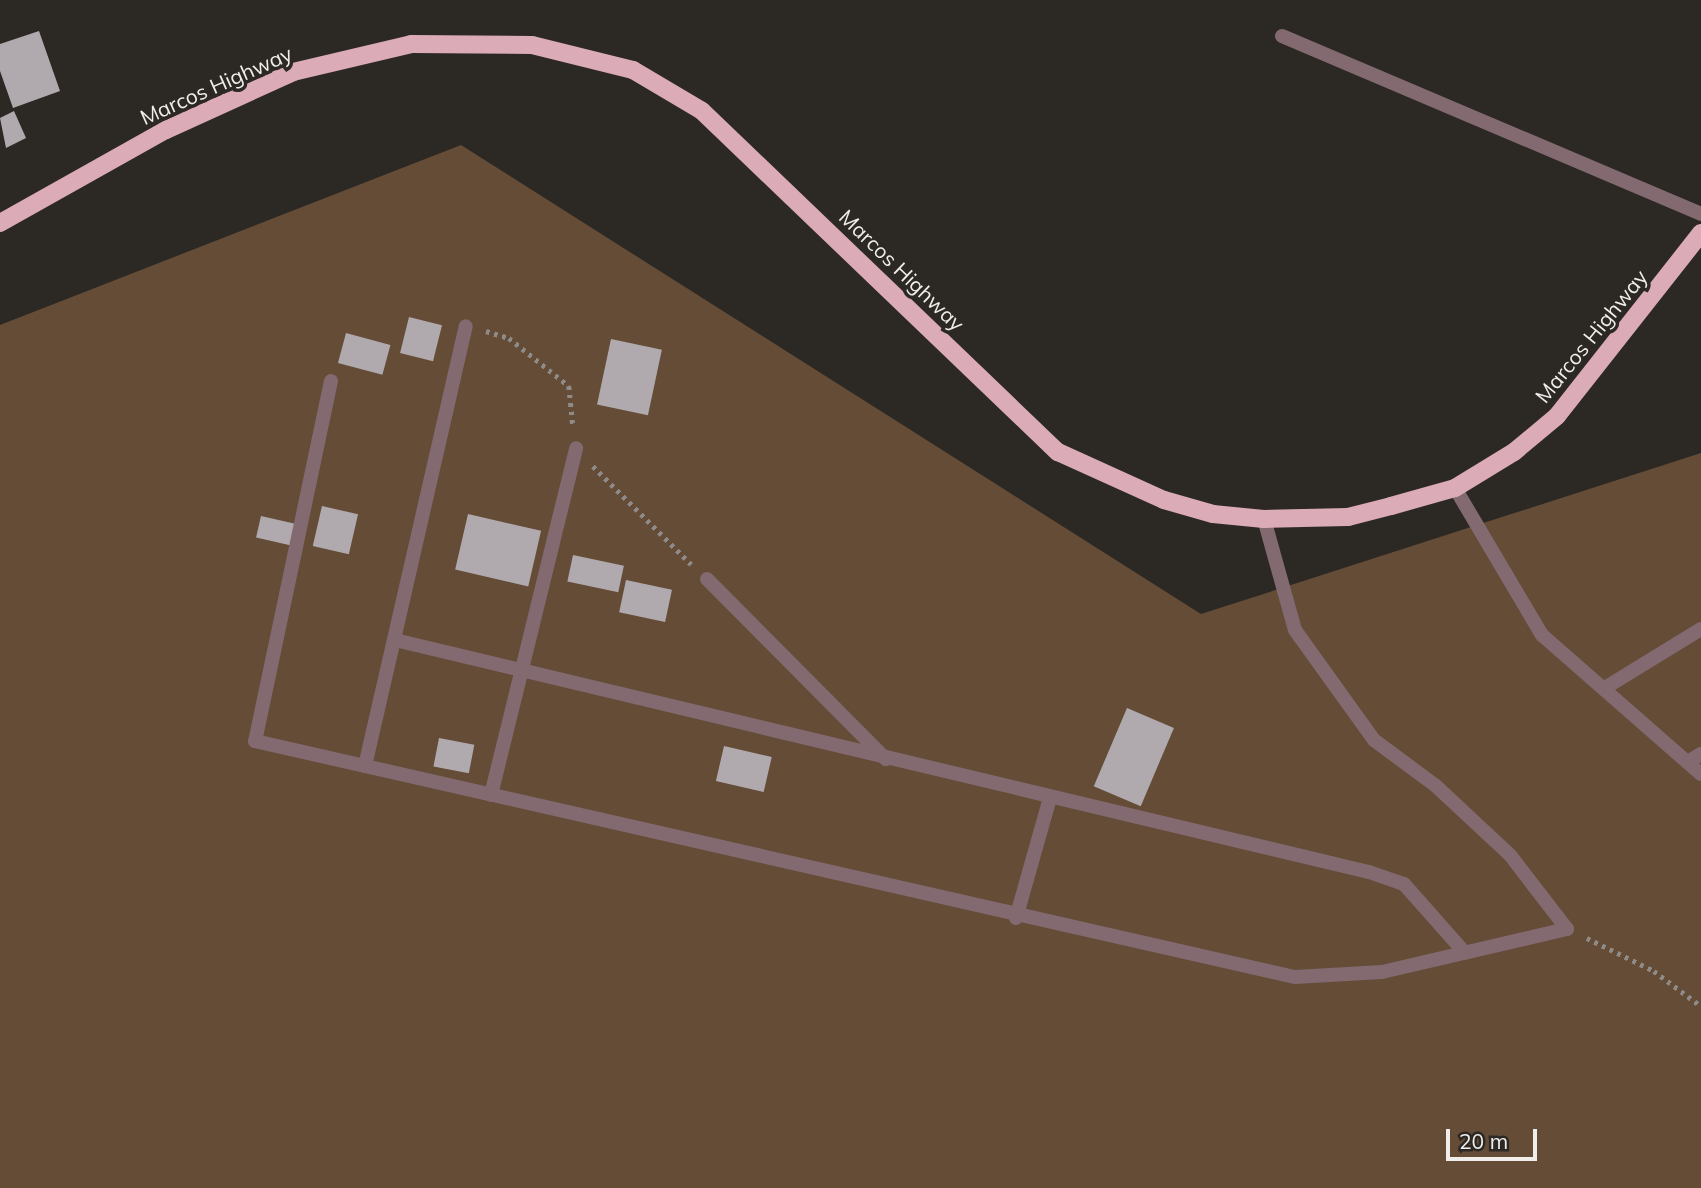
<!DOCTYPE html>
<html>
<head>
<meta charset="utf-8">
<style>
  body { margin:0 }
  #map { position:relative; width:1701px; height:1188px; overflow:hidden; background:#2c2824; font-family:Mulish,sans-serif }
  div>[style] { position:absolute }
  .green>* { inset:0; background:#644c37 }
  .building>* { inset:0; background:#b0aaaf; transform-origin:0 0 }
  .path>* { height:4.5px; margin-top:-2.25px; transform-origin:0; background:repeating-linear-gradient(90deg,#8f8b88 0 3.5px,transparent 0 8.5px) }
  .street>* { height:14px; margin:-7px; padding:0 7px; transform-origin:7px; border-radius:7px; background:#826a70 }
  .primary>* { height:18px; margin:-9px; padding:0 9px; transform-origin:9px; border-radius:9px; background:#dbabb7 }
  span { translate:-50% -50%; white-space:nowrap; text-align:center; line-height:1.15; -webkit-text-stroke:7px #2c2824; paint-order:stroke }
  .street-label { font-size:21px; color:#f0edeb }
  .scale { position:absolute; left:1446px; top:1129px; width:91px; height:32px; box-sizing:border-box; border:4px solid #f0edeb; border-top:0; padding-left:9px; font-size:21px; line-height:24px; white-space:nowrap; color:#f0edeb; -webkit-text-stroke:5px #2c2824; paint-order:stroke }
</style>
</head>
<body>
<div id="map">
  <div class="green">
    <div style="clip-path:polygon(461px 145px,1201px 614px,1701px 453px,1701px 1188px,0 1188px,0 325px)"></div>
  </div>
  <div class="building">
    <div style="clip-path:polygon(39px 31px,60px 91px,13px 108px,0 71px,0 44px)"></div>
    <div style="clip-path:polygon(14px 111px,26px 138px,6px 148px,0 118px)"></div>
    <div style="left:409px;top:317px;width:34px;height:37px;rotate:14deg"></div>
    <div style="left:346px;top:333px;width:46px;height:31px;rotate:15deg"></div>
    <div style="left:611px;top:339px;width:52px;height:67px;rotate:12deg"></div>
    <div style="left:322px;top:506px;width:37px;height:41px;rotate:13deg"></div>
    <div style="left:468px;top:514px;width:75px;height:57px;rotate:13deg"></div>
    <div style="left:261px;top:516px;width:35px;height:22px;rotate:13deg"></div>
    <div style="left:573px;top:555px;width:52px;height:27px;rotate:12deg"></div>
    <div style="left:626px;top:580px;width:47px;height:33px;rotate:12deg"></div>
    <div style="left:1127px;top:708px;width:51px;height:85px;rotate:23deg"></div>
    <div style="left:439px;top:738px;width:36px;height:29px;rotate:11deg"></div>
    <div style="left:724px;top:746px;width:49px;height:36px;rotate:13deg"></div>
  </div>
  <div class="path">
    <div style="left:486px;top:331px;width:24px;rotate:17deg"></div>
    <div style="left:509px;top:338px;width:77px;rotate:38.7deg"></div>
    <div style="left:569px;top:386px;width:40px;rotate:84.3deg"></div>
    <div style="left:593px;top:466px;width:139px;rotate:45deg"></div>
    <div style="left:1587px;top:938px;width:75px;rotate:26.2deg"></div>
    <div style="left:1654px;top:971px;width:59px;rotate:36.7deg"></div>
  </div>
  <div class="street">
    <div style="left:1282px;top:36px;width:455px;rotate:23deg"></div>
    <div style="left:331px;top:381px;width:368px;rotate:101.9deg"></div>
    <div style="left:255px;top:741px;width:1066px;rotate:12.79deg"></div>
    <div style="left:1295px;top:977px;width:87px;rotate:-3.3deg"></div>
    <div style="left:1382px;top:972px;width:190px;rotate:-13.1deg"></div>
    <div style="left:1567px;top:929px;width:93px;rotate:-127.6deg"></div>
    <div style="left:1510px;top:855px;width:101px;rotate:-137deg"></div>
    <div style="left:1436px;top:786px;width:77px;rotate:-143.4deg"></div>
    <div style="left:1374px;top:740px;width:135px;rotate:-125.7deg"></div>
    <div style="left:1295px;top:630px;width:115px;rotate:-105.6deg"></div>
    <div style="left:1455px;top:488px;width:171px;rotate:59.4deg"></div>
    <div style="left:1542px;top:635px;width:211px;rotate:41.2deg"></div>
    <div style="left:707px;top:579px;width:254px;rotate:45.2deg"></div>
    <div style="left:395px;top:640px;width:1001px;rotate:13.4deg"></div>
    <div style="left:1369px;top:872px;width:37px;rotate:19deg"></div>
    <div style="left:1404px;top:884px;width:92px;rotate:48.5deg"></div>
    <div style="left:1608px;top:686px;width:109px;rotate:-31.5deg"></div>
    <div style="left:1688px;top:762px;width:15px;rotate:-32deg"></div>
    <div style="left:365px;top:766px;width:451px;rotate:-77.1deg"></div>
    <div style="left:491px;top:795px;width:357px;rotate:-76.2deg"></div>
    <div style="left:1016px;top:918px;width:125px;rotate:-74.2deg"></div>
  </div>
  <div class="primary">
    <div style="left:0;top:223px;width:190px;rotate:-29.3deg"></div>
    <div style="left:166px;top:130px;width:140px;rotate:-24.5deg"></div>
    <div style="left:293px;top:72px;width:121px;rotate:-13.3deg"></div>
    <div style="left:411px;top:44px;width:121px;rotate:0.5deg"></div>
    <div style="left:532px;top:45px;width:104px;rotate:13.9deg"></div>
    <div style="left:633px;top:70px;width:80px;rotate:30.7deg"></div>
    <div style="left:702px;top:111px;width:493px;rotate:43.8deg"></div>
    <div style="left:1058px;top:452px;width:116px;rotate:24.4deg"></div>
    <div style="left:1164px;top:500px;width:51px;rotate:15.9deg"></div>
    <div style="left:1213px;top:514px;width:51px;rotate:5.6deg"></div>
    <div style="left:1264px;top:519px;width:84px;rotate:-1.4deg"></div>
    <div style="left:1348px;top:517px;width:44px;rotate:-14.3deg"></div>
    <div style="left:1391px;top:506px;width:66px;rotate:-15.7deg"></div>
    <div style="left:1455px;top:488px;width:69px;rotate:-31.4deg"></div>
    <div style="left:1514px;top:452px;width:56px;rotate:-39.9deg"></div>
    <div style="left:1557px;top:416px;width:233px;rotate:-51.8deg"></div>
  </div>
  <div class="street-label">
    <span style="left:216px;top:85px;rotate:-24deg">Marcos Highway</span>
    <span style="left:902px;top:270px;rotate:44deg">Marcos Highway</span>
    <span style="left:1591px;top:336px;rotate:-51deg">Marcos Highway</span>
  </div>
  <div class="scale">20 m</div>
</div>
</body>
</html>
